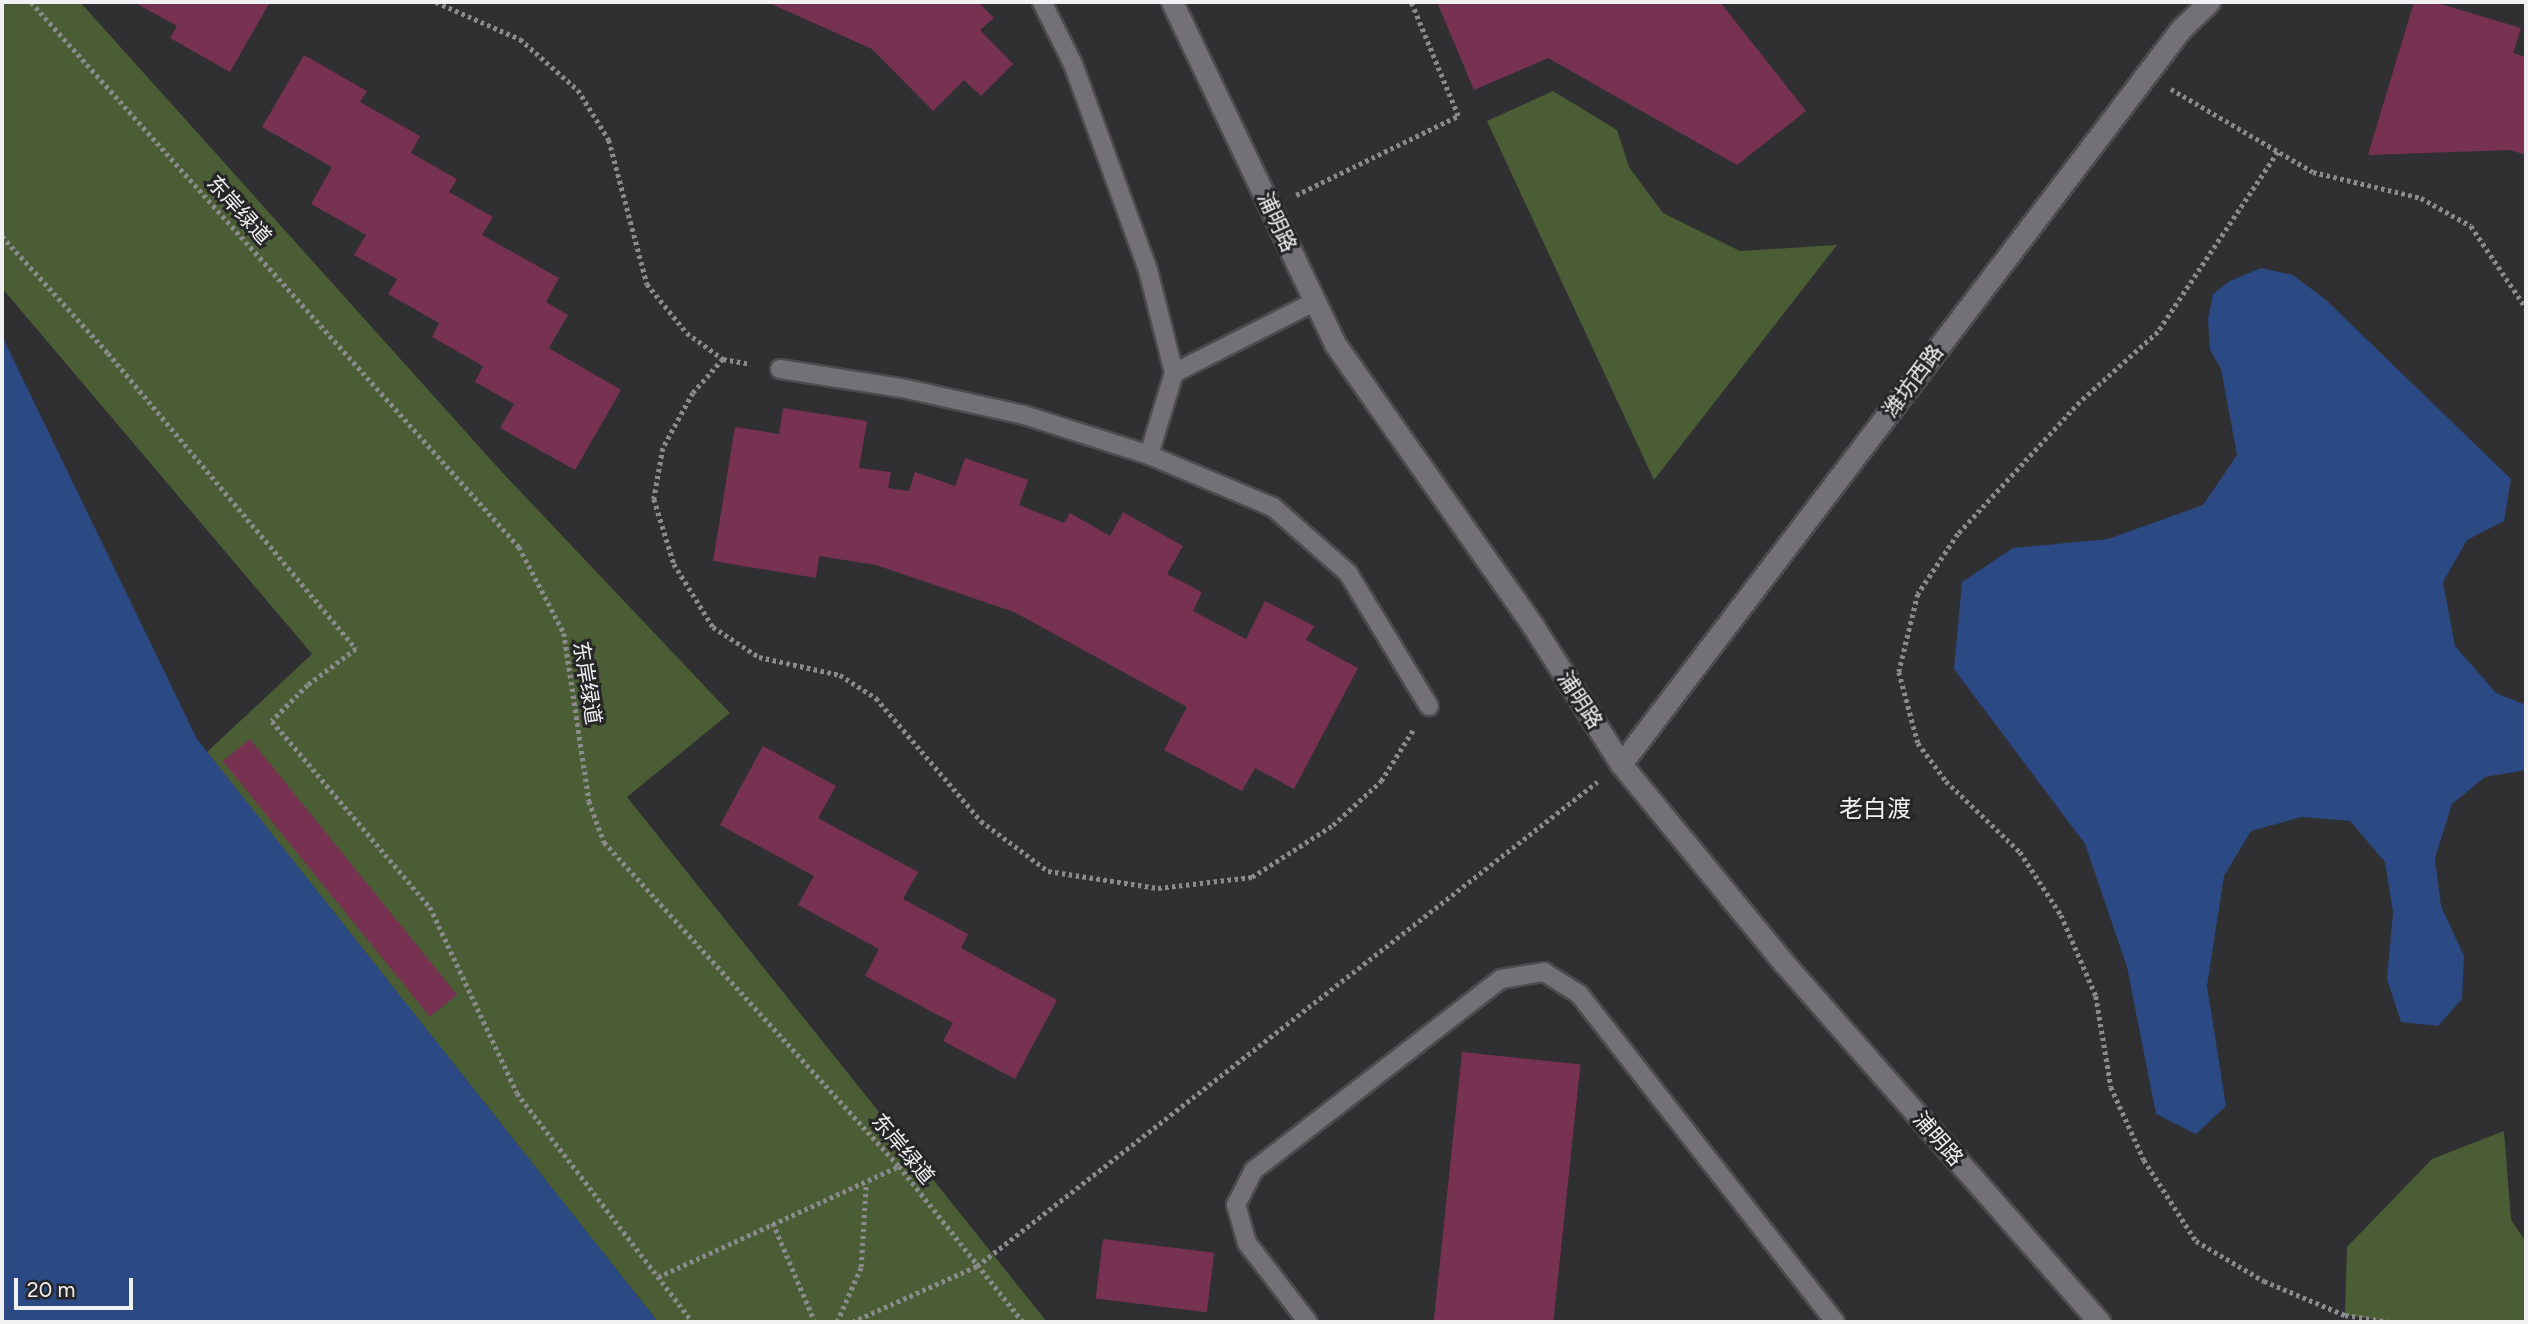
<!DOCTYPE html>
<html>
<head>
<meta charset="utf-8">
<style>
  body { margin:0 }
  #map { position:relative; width:2528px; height:1324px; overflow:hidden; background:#302f31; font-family:Figtree,"Noto Sans SC",sans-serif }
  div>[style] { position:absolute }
  .green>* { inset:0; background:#4b5d35 }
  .water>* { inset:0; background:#2b4983 }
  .building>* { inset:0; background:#773251; transform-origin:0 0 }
  .path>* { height:4.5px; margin-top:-2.25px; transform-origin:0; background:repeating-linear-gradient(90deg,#8b8a8c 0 3.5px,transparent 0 7px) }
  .roads { filter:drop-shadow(2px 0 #4c4b4d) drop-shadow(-2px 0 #4c4b4d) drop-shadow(0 2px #4c4b4d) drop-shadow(0 -2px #4c4b4d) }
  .service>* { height:18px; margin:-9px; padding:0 9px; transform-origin:9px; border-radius:9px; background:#737175 }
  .minor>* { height:21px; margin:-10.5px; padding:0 10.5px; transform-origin:10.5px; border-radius:10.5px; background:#737175 }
  .secondary>* { height:21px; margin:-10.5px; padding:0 10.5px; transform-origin:10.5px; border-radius:10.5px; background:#737175 }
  span { translate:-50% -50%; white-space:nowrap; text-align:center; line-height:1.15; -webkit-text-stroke:6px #262528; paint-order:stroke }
  .street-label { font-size:21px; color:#f1f0f2 }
  .quarter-label { font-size:24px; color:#f1f0f2 }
  .frame { position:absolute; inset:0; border:4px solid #f1f0f2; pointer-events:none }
  .scale { position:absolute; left:14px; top:1278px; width:119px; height:32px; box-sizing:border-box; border:4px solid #f1f0f2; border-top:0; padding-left:9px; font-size:21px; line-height:24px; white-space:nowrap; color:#f1f0f2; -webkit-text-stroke:5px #262528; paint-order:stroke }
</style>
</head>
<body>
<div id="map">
  <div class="green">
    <div style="clip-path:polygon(2px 2px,80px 2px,500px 470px,730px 713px,627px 797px,1047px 1322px,658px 1322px,207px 752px,312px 654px,2px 288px)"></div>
    <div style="clip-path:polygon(1553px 91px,1617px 130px,1629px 167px,1663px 213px,1740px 251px,1837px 245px,1654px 480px,1487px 121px)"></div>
    <div style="clip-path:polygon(2504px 1131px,2511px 1220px,2526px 1242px,2526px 1322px,2391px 1322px,2345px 1315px,2347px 1247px,2432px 1159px)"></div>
  </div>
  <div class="water">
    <div style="clip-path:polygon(2261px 268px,2293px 275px,2326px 300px,2511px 479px,2504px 521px,2467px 540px,2443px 582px,2455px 646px,2496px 693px,2526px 705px,2526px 770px,2485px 777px,2452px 804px,2435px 858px,2441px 906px,2464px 956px,2462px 999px,2438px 1026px,2401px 1022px,2387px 979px,2393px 912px,2385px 862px,2350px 821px,2301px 817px,2251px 831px,2224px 876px,2207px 986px,2226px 1106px,2196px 1134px,2156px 1114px,2127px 967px,2085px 844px,1954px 669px,1962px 582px,2013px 548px,2108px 539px,2203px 505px,2237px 455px,2221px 369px,2210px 350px,2208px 319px,2213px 294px,2230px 281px)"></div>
    <div style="clip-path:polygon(2px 336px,197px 739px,658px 1322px,2px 1322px)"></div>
  </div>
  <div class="building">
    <div style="clip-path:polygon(134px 2px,270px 2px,230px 72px,170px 38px,177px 26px)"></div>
    <div style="clip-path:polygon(767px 2px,978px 2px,994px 18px,980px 30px,1013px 64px,981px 96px,964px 80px,933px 111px,872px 49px)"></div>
    <div style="clip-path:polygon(1437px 2px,1720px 2px,1806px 111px,1737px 165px,1548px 58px,1474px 90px)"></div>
    <div style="clip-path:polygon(2414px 2px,2434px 2px,2521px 28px,2513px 53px,2526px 57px,2526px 155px,2510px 150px,2368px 155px)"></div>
    <div style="clip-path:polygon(304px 55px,367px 91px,360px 102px,420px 136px,411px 153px,457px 179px,449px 192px,493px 217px,482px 235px,559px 278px,546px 302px,568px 315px,549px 348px,621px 390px,575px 470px,500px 428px,514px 404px,475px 382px,483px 366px,432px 337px,439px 323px,388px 294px,397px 279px,354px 255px,366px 235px,311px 204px,332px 167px,262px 127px)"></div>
    <div style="clip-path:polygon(783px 408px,867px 421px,859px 468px,891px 472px,888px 488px,909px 491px,915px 472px,955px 486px,965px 458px,1028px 480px,1019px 505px,1064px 523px,1070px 513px,1110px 536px,1123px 512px,1183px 546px,1167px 574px,1202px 592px,1193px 611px,1246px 639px,1265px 601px,1314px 626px,1306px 640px,1358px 668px,1294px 789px,1255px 768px,1242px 791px,1164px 750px,1187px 707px,1014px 612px,876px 565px,819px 556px,816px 578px,713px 561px,735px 427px,779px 434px)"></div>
    <div style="left:250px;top:739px;width:329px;height:35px;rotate:51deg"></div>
    <div style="clip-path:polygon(763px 746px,836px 786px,818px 818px,918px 872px,903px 899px,968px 934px,961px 948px,1057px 1000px,1015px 1079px,943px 1041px,953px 1023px,865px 976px,879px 949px,798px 905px,814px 876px,720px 825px)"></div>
    <div style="left:1462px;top:1052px;width:119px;height:272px;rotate:6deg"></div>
    <div style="left:1103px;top:1239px;width:112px;height:60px;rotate:7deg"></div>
  </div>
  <div class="path">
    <div style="left:31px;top:2px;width:732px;rotate:48.16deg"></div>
    <div style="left:519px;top:547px;width:97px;rotate:62.4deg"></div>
    <div style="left:564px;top:633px;width:170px;rotate:81.5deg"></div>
    <div style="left:589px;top:801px;width:44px;rotate:69.9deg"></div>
    <div style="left:604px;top:842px;width:438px;rotate:47.7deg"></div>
    <div style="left:899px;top:1166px;width:199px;rotate:51.5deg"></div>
    <div style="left:436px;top:2px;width:92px;rotate:23.8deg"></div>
    <div style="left:520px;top:39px;width:77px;rotate:41.3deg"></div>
    <div style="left:578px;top:90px;width:59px;rotate:58.2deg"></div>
    <div style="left:609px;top:140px;width:149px;rotate:75.2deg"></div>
    <div style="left:647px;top:284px;width:63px;rotate:50.8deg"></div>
    <div style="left:687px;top:333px;width:44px;rotate:35.8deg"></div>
    <div style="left:723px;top:359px;width:28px;rotate:10deg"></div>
    <div style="left:2171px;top:89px;width:164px;rotate:30.3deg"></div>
    <div style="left:2313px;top:172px;width:111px;rotate:13.5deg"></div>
    <div style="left:2421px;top:198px;width:57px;rotate:29.2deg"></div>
    <div style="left:2471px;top:226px;width:99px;rotate:56.1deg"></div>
    <div style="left:2278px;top:152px;width:216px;rotate:123.7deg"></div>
    <div style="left:2158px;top:332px;width:105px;rotate:138.1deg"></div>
    <div style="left:2080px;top:402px;width:180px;rotate:132.7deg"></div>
    <div style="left:1958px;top:534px;width:72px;rotate:123.7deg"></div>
    <div style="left:1918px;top:594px;width:80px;rotate:103.7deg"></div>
    <div style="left:1899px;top:672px;width:73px;rotate:75deg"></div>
    <div style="left:1918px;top:743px;width:47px;rotate:53.6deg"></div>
    <div style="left:1946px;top:781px;width:103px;rotate:43.8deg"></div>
    <div style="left:2020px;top:852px;width:75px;rotate:56.9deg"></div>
    <div style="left:2061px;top:915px;width:88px;rotate:66.6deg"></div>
    <div style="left:2096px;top:996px;width:92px;rotate:80.6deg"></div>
    <div style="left:2111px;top:1087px;width:80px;rotate:65.7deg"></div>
    <div style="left:2144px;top:1160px;width:96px;rotate:57.3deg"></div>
    <div style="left:2196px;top:1241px;width:79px;rotate:30.5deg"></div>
    <div style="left:2264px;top:1281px;width:88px;rotate:22.8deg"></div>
    <div style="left:2345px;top:1315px;width:47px;rotate:8.7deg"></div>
    <div style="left:1296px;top:195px;width:180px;rotate:-26deg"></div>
    <div style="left:1458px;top:116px;width:123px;rotate:-112.4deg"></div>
    <div style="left:2px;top:236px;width:158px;rotate:47.8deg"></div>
    <div style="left:108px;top:353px;width:386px;rotate:50deg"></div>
    <div style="left:356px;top:649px;width:60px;rotate:143.1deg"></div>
    <div style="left:308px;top:685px;width:51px;rotate:135deg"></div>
    <div style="left:272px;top:721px;width:244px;rotate:49.7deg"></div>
    <div style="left:430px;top:907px;width:205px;rotate:64.9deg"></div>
    <div style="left:517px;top:1093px;width:289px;rotate:52.5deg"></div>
    <div style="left:723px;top:359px;width:45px;rotate:131.4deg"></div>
    <div style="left:693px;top:393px;width:63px;rotate:118.6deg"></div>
    <div style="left:663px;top:448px;width:52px;rotate:100deg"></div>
    <div style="left:654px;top:499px;width:68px;rotate:72.9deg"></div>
    <div style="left:674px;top:564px;width:74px;rotate:58.2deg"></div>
    <div style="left:713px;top:627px;width:55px;rotate:33.1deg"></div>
    <div style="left:759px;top:657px;width:83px;rotate:12.5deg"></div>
    <div style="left:840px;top:675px;width:43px;rotate:32.6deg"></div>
    <div style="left:876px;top:698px;width:162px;rotate:49.5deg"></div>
    <div style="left:981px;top:821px;width:84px;rotate:36.7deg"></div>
    <div style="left:1048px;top:871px;width:111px;rotate:8.8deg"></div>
    <div style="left:1158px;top:888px;width:95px;rotate:-6.7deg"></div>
    <div style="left:1252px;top:877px;width:96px;rotate:-32.7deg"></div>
    <div style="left:1333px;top:825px;width:65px;rotate:-42.5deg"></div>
    <div style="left:1381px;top:781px;width:60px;rotate:-57.9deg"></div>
    <div style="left:773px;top:1223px;width:108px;rotate:67deg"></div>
    <div style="left:658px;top:1277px;width:265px;rotate:-24.7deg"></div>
    <div style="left:837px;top:1322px;width:60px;rotate:-66.4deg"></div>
    <div style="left:861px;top:1267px;width:84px;rotate:-86.6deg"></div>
    <div style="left:852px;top:1322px;width:137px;rotate:-24.1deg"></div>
    <div style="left:977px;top:1266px;width:787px;rotate:-37.98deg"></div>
  </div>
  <div class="roads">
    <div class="service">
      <div style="left:1042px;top:2px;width:69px;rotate:63.4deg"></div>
      <div style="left:1073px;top:64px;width:219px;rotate:70deg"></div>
      <div style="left:1148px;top:270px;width:106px;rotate:75.8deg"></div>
      <div style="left:1174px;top:373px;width:86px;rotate:107deg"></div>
      <div style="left:780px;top:369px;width:123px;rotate:8.9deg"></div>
      <div style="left:902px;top:388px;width:125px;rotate:12.5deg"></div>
      <div style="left:1024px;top:415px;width:131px;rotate:17.7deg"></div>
      <div style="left:1149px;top:455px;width:134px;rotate:22.8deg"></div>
      <div style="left:1273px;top:507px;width:100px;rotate:41.3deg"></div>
      <div style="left:1348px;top:573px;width:156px;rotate:58.7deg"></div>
      <div style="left:1174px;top:373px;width:157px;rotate:-26.9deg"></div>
      <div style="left:1308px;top:1322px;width:100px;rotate:-127.7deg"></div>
      <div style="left:1247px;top:1243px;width:40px;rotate:-106deg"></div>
      <div style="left:1236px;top:1205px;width:39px;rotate:-63deg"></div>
      <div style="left:1254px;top:1170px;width:312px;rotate:-37.7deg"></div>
      <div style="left:1501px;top:979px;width:44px;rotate:-9.2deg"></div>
      <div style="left:1544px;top:972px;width:41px;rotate:32.2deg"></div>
      <div style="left:1579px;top:994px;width:416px;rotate:52deg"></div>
    </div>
    <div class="minor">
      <div style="left:1621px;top:764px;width:924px;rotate:-52.7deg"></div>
      <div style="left:2181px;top:29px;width:39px;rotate:-44deg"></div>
    </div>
    <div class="secondary">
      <div style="left:1172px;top:2px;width:379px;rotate:64.5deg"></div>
      <div style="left:1335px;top:344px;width:345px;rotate:54.9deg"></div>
      <div style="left:1533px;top:626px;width:164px;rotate:57.5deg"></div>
      <div style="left:1621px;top:764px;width:257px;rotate:50.7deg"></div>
      <div style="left:1784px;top:963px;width:478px;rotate:48.7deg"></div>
    </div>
  </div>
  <div class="street-label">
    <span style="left:239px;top:210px;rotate:48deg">东岸绿道</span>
    <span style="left:1277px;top:222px;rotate:65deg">浦明路</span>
    <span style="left:1913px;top:381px;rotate:-53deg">潍坊西路</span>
    <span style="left:587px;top:683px;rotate:81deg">东岸绿道</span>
    <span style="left:1580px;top:700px;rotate:57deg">浦明路</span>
    <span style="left:1938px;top:1139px;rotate:49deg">浦明路</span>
    <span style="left:903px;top:1149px;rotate:50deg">东岸绿道</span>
  </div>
  <div class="quarter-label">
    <span style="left:1875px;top:809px">老白渡</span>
  </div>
  <div class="frame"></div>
  <div class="scale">20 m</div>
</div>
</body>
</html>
